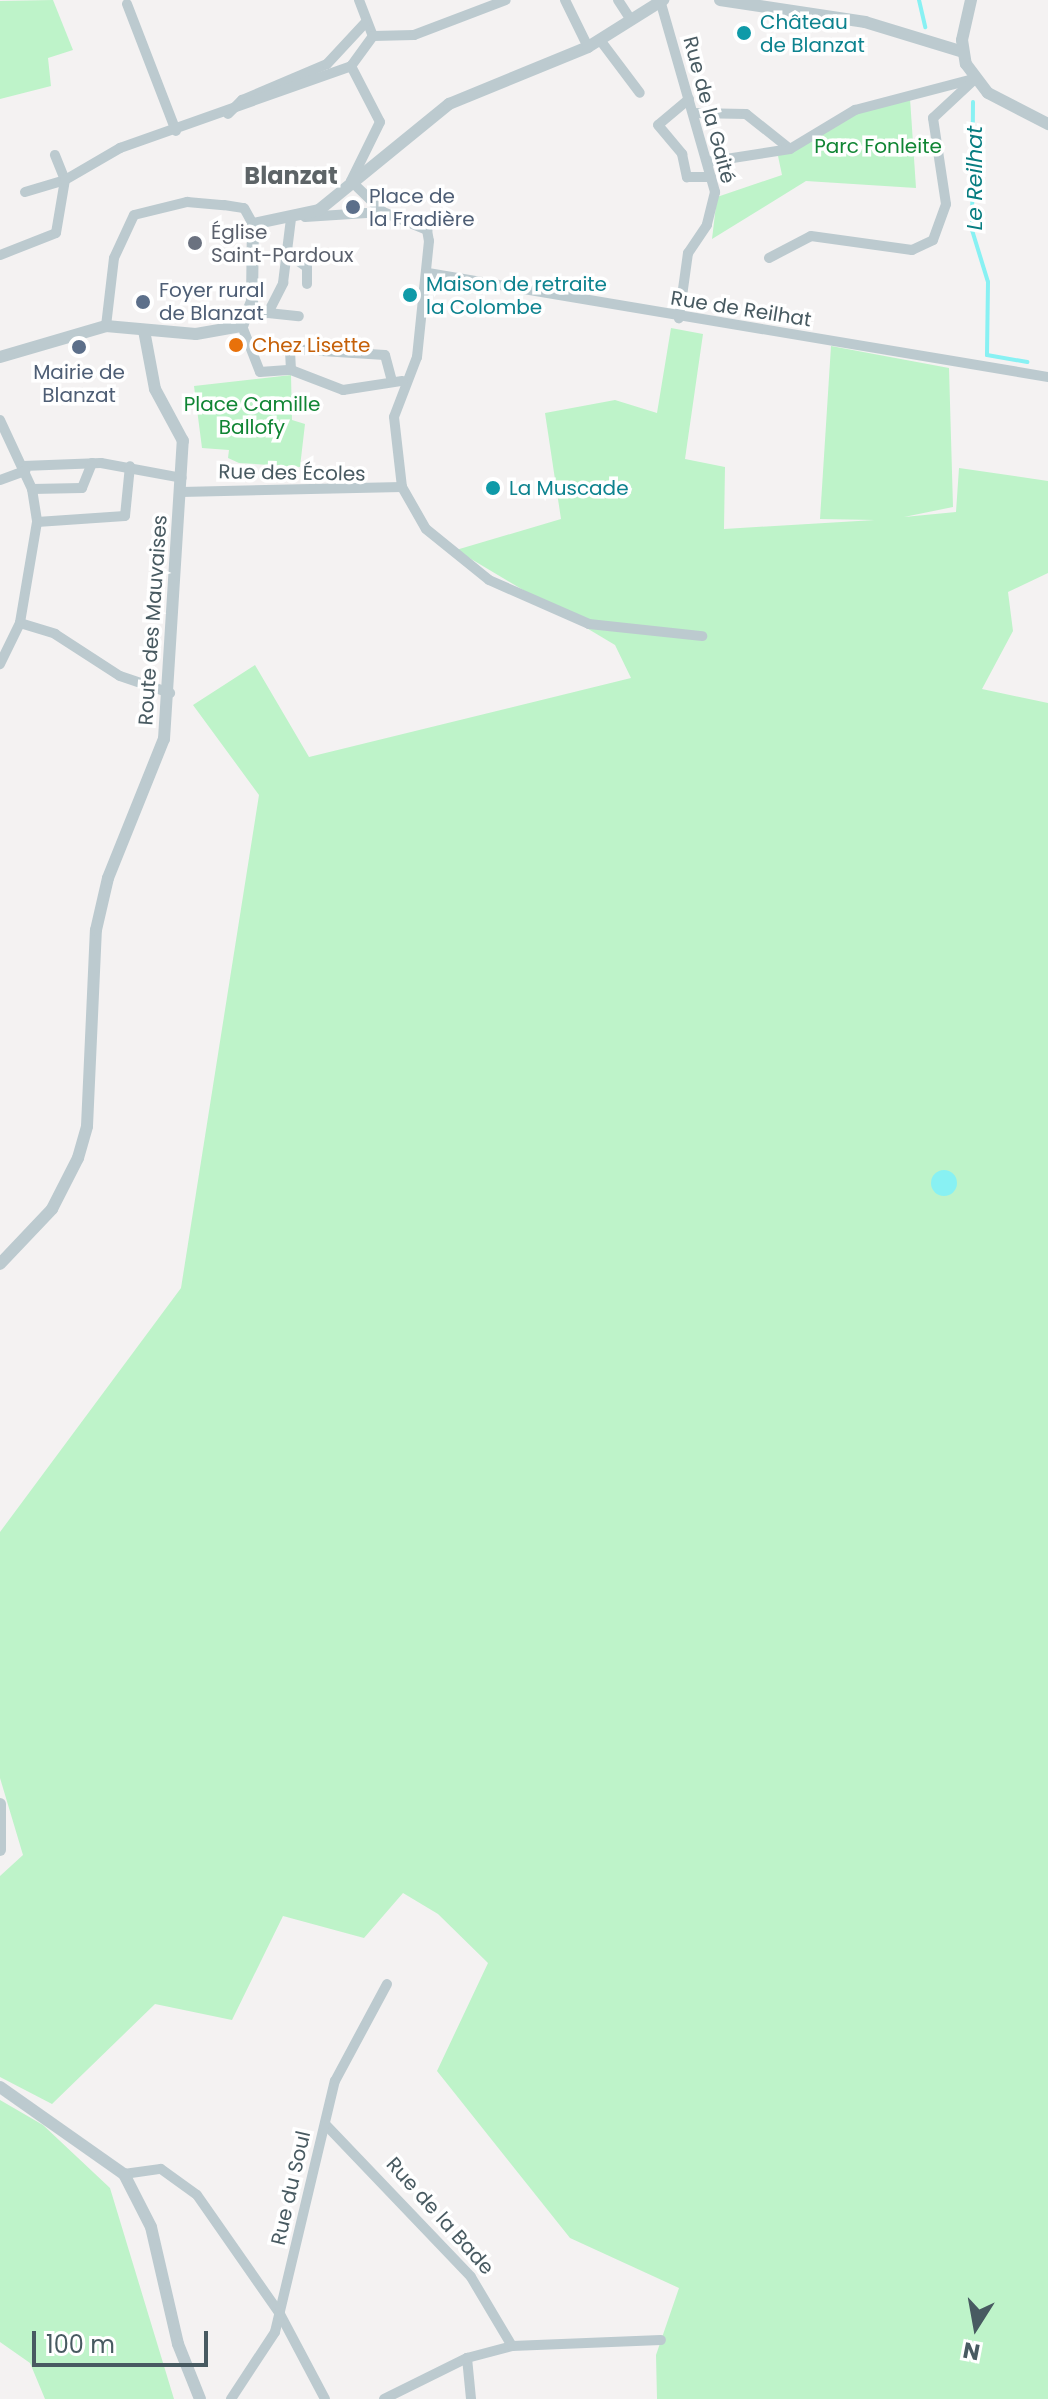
<!DOCTYPE html>
<html>
<head>
<meta charset="utf-8">
<style>
  body { margin:0 }
  #map { position:relative; width:1048px; height:2399px; overflow:hidden; background:#f4f2f2; font-family:Poppins,sans-serif }
  div>[style] { position:absolute }
  .green>* { inset:0; background:#bef3c9 }
  .water>* { inset:0; background:#88f1f3 }
  .round { border-radius:50% }
  .stream>* { height:4px; margin:-2px; padding:0 2px; transform-origin:2px; border-radius:2px; background:#88f1f3 }
  .minor>* { height:10px; margin:-5px; padding:0 5px; transform-origin:5px; border-radius:5px; background:#bccacf }
  .tertiary>* { height:12px; margin:-6px; padding:0 6px; transform-origin:6px; border-radius:6px; background:#bccacf }
  .dots>* { width:22px; height:22px; translate:-50% -50%; box-sizing:border-box; border:4px solid #fff; border-radius:50% }
  span { translate:-50% -50%; white-space:nowrap; text-align:center; line-height:1.15; -webkit-text-stroke:7px #fff; paint-order:stroke }
  .culture-label { font-size:20px; color:#0d838f }
  .left { translate:0 -50%; text-align:left }
  .street-label { font-size:20px; color:#485a61 }
  .park-label { font-size:20px; color:#108534 }
  .service-label { font-size:20px; color:#4e5e75 }
  .worship-label { font-size:20px; color:#5b616d }
  .food-label { font-size:20px; color:#c56008 }
  .water-label { font-size:22px; color:#077d80; font-style:italic }
  .quarter-label { font-size:24px; color:#5d6467; font-weight:700 }
  .north { position:absolute; left:936px; top:2287px; width:80px; height:80px; -webkit-text-stroke:6px #fff; paint-order:stroke; rotate:191deg; font-size:22px; font-weight:700; line-height:32px; text-align:center; color:#485a61 }
  .north::after { content:''; display:block; margin:auto; width:28px; height:36px; background:#485a61; clip-path:polygon(50% 0,100% 100%,50% 72%,0 100%) }
  .scale { position:absolute; left:32px; top:2331px; width:176px; height:36px; box-sizing:border-box; border:4px solid #485a61; border-top:0; padding-left:10px; font-size:24px; line-height:28px; white-space:nowrap; color:#485a61; -webkit-text-stroke:6px #fff; paint-order:stroke }
</style>
</head>
<body>
<div id="map">
  <div class="green">
    <div style="clip-path:polygon(53px 0,73px 50px,48px 58px,51px 86px,0 99px,0 1px)"></div>
    <div style="clip-path:polygon(910px 98px,916px 188px,806px 181px,712px 239px,717px 197px,782px 175px,778px 156px,856px 113px)"></div>
    <div style="clip-path:polygon(671px 328px,703px 334px,685px 459px,725px 467px,724px 529px,875px 520px,820px 519px,831px 346px,949px 368px,953px 507px,904px 517px,956px 512px,959px 468px,1048px 481px,1048px 573px,1008px 592px,1013px 631px,982px 689px,1048px 703px,1048px 2399px,657px 2399px,656px 2355px,679px 2288px,570px 2238px,437px 2071px,488px 1963px,438px 1914px,403px 1893px,364px 1938px,283px 1916px,232px 2020px,155px 2004px,52px 2104px,0 2077px,0 1876px,23px 1855px,0 1778px,0 1532px,181px 1288px,259px 795px,193px 705px,255px 665px,309px 757px,631px 678px,615px 645px,456px 550px,561px 519px,545px 413px,615px 400px,657px 413px)"></div>
    <div style="clip-path:polygon(291px 375px,292px 420px,305px 424px,300px 467px,239px 463px,228px 458px,229px 450px,202px 448px,194px 386px)"></div>
    <div style="clip-path:polygon(0 2100px,43px 2125px,110px 2188px,174px 2399px,45px 2399px,30px 2363px,0 2342px)"></div>
  </div>
  <div class="water">
    <div class="round" style="left:931px;top:1170px;width:26px;height:26px"></div>
  </div>
  <div class="stream">
    <div style="left:919px;top:0;width:28px;rotate:77deg"></div>
    <div style="left:973px;top:102px;width:128px;rotate:90.4deg"></div>
    <div style="left:972px;top:230px;width:54px;rotate:72.9deg"></div>
    <div style="left:988px;top:282px;width:73px;rotate:90.8deg"></div>
    <div style="left:987px;top:355px;width:41px;rotate:9.9deg"></div>
  </div>
  <div class="minor">
    <div style="left:359px;top:0;width:39px;rotate:69deg"></div>
    <div style="left:373px;top:36px;width:37px;rotate:126deg"></div>
    <div style="left:351px;top:66px;width:63px;rotate:62.6deg"></div>
    <div style="left:380px;top:122px;width:66px;rotate:116.2deg"></div>
    <div style="left:351px;top:181px;width:45px;rotate:44.1deg"></div>
    <div style="left:383px;top:212px;width:48px;rotate:22.2deg"></div>
    <div style="left:427px;top:230px;width:11px;rotate:80deg"></div>
    <div style="left:429px;top:241px;width:117px;rotate:95.9deg"></div>
    <div style="left:417px;top:357px;width:64px;rotate:111deg"></div>
    <div style="left:394px;top:417px;width:70px;rotate:83.5deg"></div>
    <div style="left:402px;top:487px;width:48px;rotate:60.3deg"></div>
    <div style="left:426px;top:529px;width:81px;rotate:39deg"></div>
    <div style="left:489px;top:580px;width:109px;rotate:23.7deg"></div>
    <div style="left:589px;top:624px;width:114px;rotate:6.1deg"></div>
    <div style="left:565px;top:0;width:52px;rotate:63.9deg"></div>
    <div style="left:618px;top:0;width:20px;rotate:57deg"></div>
    <div style="left:660px;top:0;width:200px;rotate:74deg"></div>
    <div style="left:715px;top:192px;width:34px;rotate:104deg"></div>
    <div style="left:707px;top:225px;width:34px;rotate:124deg"></div>
    <div style="left:688px;top:253px;width:66px;rotate:97.9deg"></div>
    <div style="left:127px;top:4px;width:136px;rotate:68.9deg"></div>
    <div style="left:373px;top:36px;width:41px;rotate:-1.4deg"></div>
    <div style="left:414px;top:35px;width:98px;rotate:-20.8deg"></div>
    <div style="left:600px;top:40px;width:66px;rotate:53deg"></div>
    <div style="left:689px;top:99px;width:40px;rotate:140deg"></div>
    <div style="left:658px;top:125px;width:38px;rotate:50deg"></div>
    <div style="left:682px;top:154px;width:24px;rotate:78deg"></div>
    <div style="left:687px;top:177px;width:24px"></div>
    <div style="left:693px;top:113px;width:53px;rotate:1.1deg"></div>
    <div style="left:746px;top:114px;width:56px;rotate:38.5deg"></div>
    <div style="left:228px;top:114px;width:20px;rotate:-45deg"></div>
    <div style="left:242px;top:100px;width:92px;rotate:-23deg"></div>
    <div style="left:327px;top:64px;width:57px;rotate:-47.1deg"></div>
    <div style="left:707px;top:162px;width:84px;rotate:-8.9deg"></div>
    <div style="left:790px;top:149px;width:76px;rotate:-31deg"></div>
    <div style="left:855px;top:110px;width:122px;rotate:-14.7deg"></div>
    <div style="left:25px;top:192px;width:42px;rotate:-16.7deg"></div>
    <div style="left:65px;top:180px;width:27px;rotate:-112deg"></div>
    <div style="left:305px;top:217px;width:77px;rotate:-3.7deg"></div>
    <div style="left:0;top:255px;width:60px;rotate:-21.4deg"></div>
    <div style="left:56px;top:233px;width:54px;rotate:-80.4deg"></div>
    <div style="left:65px;top:180px;width:64px;rotate:-30.2deg"></div>
    <div style="left:120px;top:148px;width:245px;rotate:-19.5deg"></div>
    <div style="left:291px;top:256px;width:19px;rotate:35deg"></div>
    <div style="left:307px;top:267px;width:17px;rotate:90deg"></div>
    <div style="left:769px;top:258px;width:47px;rotate:-27.6deg"></div>
    <div style="left:811px;top:236px;width:102px;rotate:7.9deg"></div>
    <div style="left:912px;top:250px;width:23px;rotate:-25deg"></div>
    <div style="left:933px;top:240px;width:38px;rotate:-70deg"></div>
    <div style="left:946px;top:204px;width:87px;rotate:-98.6deg"></div>
    <div style="left:933px;top:118px;width:57px;rotate:-42.9deg"></div>
    <div style="left:428px;top:273px;width:629px;rotate:9.52deg"></div>
    <div style="left:268px;top:313px;width:31px;rotate:6deg"></div>
    <div style="left:249px;top:315px;width:19px;rotate:-6deg"></div>
    <div style="left:268px;top:313px;width:34px;rotate:-63deg"></div>
    <div style="left:283px;top:283px;width:64px;rotate:-82.9deg"></div>
    <div style="left:106px;top:326px;width:68px;rotate:-83.3deg"></div>
    <div style="left:114px;top:258px;width:47px;rotate:-65.1deg"></div>
    <div style="left:134px;top:215px;width:55px;rotate:-13.8deg"></div>
    <div style="left:187px;top:202px;width:37px;rotate:5deg"></div>
    <div style="left:224px;top:205px;width:20px;rotate:9deg"></div>
    <div style="left:244px;top:208px;width:18px;rotate:61deg"></div>
    <div style="left:242px;top:326px;width:49px;rotate:68.6deg"></div>
    <div style="left:260px;top:372px;width:31px;rotate:-4deg"></div>
    <div style="left:291px;top:370px;width:56px;rotate:21deg"></div>
    <div style="left:343px;top:390px;width:60px;rotate:-8.7deg"></div>
    <div style="left:291px;top:370px;width:21px;rotate:-93deg"></div>
    <div style="left:290px;top:349px;width:95px;rotate:3.6deg"></div>
    <div style="left:385px;top:355px;width:24px;rotate:75deg"></div>
    <div style="left:0;top:420px;width:76px;rotate:65.1deg"></div>
    <div style="left:32px;top:489px;width:33px;rotate:81deg"></div>
    <div style="left:37px;top:522px;width:102px;rotate:99.6deg"></div>
    <div style="left:20px;top:623px;width:46px;rotate:116deg"></div>
    <div style="left:23px;top:466px;width:78px;rotate:-2.2deg"></div>
    <div style="left:101px;top:463px;width:82px;rotate:10.5deg"></div>
    <div style="left:0;top:480px;width:27px;rotate:-20deg"></div>
    <div style="left:32px;top:489px;width:50px;rotate:-1.1deg"></div>
    <div style="left:82px;top:488px;width:27px;rotate:-68deg"></div>
    <div style="left:181px;top:492px;width:221px;rotate:-1.3deg"></div>
    <div style="left:37px;top:522px;width:88px;rotate:-3.9deg"></div>
    <div style="left:125px;top:516px;width:50px;rotate:-84.3deg"></div>
    <div style="left:20px;top:623px;width:37px;rotate:17deg"></div>
    <div style="left:55px;top:634px;width:77px;rotate:32.9deg"></div>
    <div style="left:120px;top:676px;width:53px;rotate:18.8deg"></div>
    <div style="left:325px;top:2124px;width:211px;rotate:46.3deg"></div>
    <div style="left:471px;top:2277px;width:80px;rotate:59.3deg"></div>
    <div style="left:124px;top:2174px;width:37px;rotate:-8deg"></div>
    <div style="left:161px;top:2169px;width:44px;rotate:35.8deg"></div>
    <div style="left:197px;top:2195px;width:145px;rotate:55.1deg"></div>
    <div style="left:280px;top:2314px;width:96px;rotate:62.1deg"></div>
    <div style="left:467px;top:2358px;width:41px;rotate:84.4deg"></div>
    <div style="left:231px;top:2399px;width:80px;rotate:-56.7deg"></div>
    <div style="left:275px;top:2332px;width:258px;rotate:-76.6deg"></div>
    <div style="left:335px;top:2081px;width:110px;rotate:-61.8deg"></div>
    <div style="left:384px;top:2399px;width:93px;rotate:-26.3deg"></div>
    <div style="left:467px;top:2358px;width:47px;rotate:-14.9deg"></div>
    <div style="left:512px;top:2346px;width:149px;rotate:-2.3deg"></div>
  </div>
  <div class="tertiary">
    <div style="left:720px;top:0;width:147px;rotate:8.6deg"></div>
    <div style="left:865px;top:22px;width:102px;rotate:17deg"></div>
    <div style="left:971px;top:0;width:41px;rotate:102.7deg"></div>
    <div style="left:962px;top:40px;width:24px;rotate:81deg"></div>
    <div style="left:966px;top:64px;width:36px;rotate:53deg"></div>
    <div style="left:988px;top:93px;width:68px;rotate:27.3deg"></div>
    <div style="left:0;top:357px;width:110px;rotate:-16.3deg"></div>
    <div style="left:106px;top:326px;width:90px;rotate:5.1deg"></div>
    <div style="left:196px;top:334px;width:47px;rotate:-9.9deg"></div>
    <div style="left:242px;top:326px;width:27px;rotate:-68deg"></div>
    <div style="left:252px;top:301px;width:77px;rotate:-89.3deg"></div>
    <div style="left:253px;top:224px;width:67px;rotate:-12deg"></div>
    <div style="left:319px;top:210px;width:168px;rotate:-39.2deg"></div>
    <div style="left:449px;top:104px;width:150px;rotate:-22.3deg"></div>
    <div style="left:588px;top:47px;width:89px;rotate:-32.1deg"></div>
    <div style="left:0;top:1264px;width:76px;rotate:-46.6deg"></div>
    <div style="left:52px;top:1209px;width:57px;rotate:-63deg"></div>
    <div style="left:78px;top:1158px;width:33px;rotate:-74deg"></div>
    <div style="left:87px;top:1126px;width:196px;rotate:-87.4deg"></div>
    <div style="left:96px;top:930px;width:53px;rotate:-77deg"></div>
    <div style="left:108px;top:878px;width:150px;rotate:-68.1deg"></div>
    <div style="left:164px;top:739px;width:299px;rotate:-86.4deg"></div>
    <div style="left:183px;top:441px;width:59px;rotate:-118.3deg"></div>
    <div style="left:155px;top:389px;width:60px;rotate:-100.6deg"></div>
    <div style="left:0;top:1804px;width:46px;rotate:90deg"></div>
    <div style="left:0;top:2087px;width:151px;rotate:35.1deg"></div>
    <div style="left:124px;top:2174px;width:59px;rotate:63deg"></div>
    <div style="left:151px;top:2227px;width:120px;rotate:77deg"></div>
    <div style="left:178px;top:2344px;width:59px;rotate:68.2deg"></div>
  </div>
  <div class="dots">
    <div style="left:744px;top:33px;background:#0f9aa8"></div>
    <div style="left:353px;top:207px;background:#5c6f8a"></div>
    <div style="left:195px;top:243px;background:#6b7280"></div>
    <div style="left:410px;top:295px;background:#0f9aa8"></div>
    <div style="left:143px;top:302px;background:#5c6f8a"></div>
    <div style="left:236px;top:345px;background:#e8710a"></div>
    <div style="left:79px;top:347px;background:#5c6f8a"></div>
    <div style="left:493px;top:488px;background:#0f9aa8"></div>
  </div>
  <div class="culture-label">
    <span class="left" style="left:760px;top:34px">Château<br>de Blanzat</span>
    <span class="left" style="left:426px;top:296px">Maison de retraite<br>la Colombe</span>
    <span class="left" style="left:509px;top:488px">La Muscade</span>
  </div>
  <div class="street-label">
    <span style="left:709px;top:110px;rotate:75deg">Rue de la Gaité</span>
    <span style="left:741px;top:309px;rotate:9deg">Rue de Reilhat</span>
    <span style="left:292px;top:473px;rotate:1deg">Rue des Écoles</span>
    <span style="left:153px;top:620px;rotate:-86deg">Route des Mauvaises</span>
    <span style="left:291px;top:2188px;rotate:-77deg">Rue du Soul</span>
    <span style="left:440px;top:2216px;rotate:48deg">Rue de la Bade</span>
  </div>
  <div class="park-label">
    <span style="left:878px;top:146px">Parc Fonleite</span>
    <span style="left:252px;top:416px">Place Camille<br>Ballofy</span>
  </div>
  <div class="service-label">
    <span class="left" style="left:369px;top:208px">Place de<br>la Fradière</span>
    <span class="left" style="left:159px;top:302px">Foyer rural<br>de Blanzat</span>
    <span style="left:79px;top:384px">Mairie de<br>Blanzat</span>
  </div>
  <div class="worship-label">
    <span class="left" style="left:211px;top:244px">Église<br>Saint-Pardoux</span>
  </div>
  <div class="food-label">
    <span class="left" style="left:252px;top:345px">Chez Lisette</span>
  </div>
  <div class="water-label">
    <span style="left:975px;top:178px;rotate:-90deg">Le Reilhat</span>
  </div>
  <div class="quarter-label">
    <span style="left:291px;top:176px">Blanzat</span>
  </div>
  <div class="north">N</div>
  <div class="scale">100 m</div>
</div>
</body>
</html>
